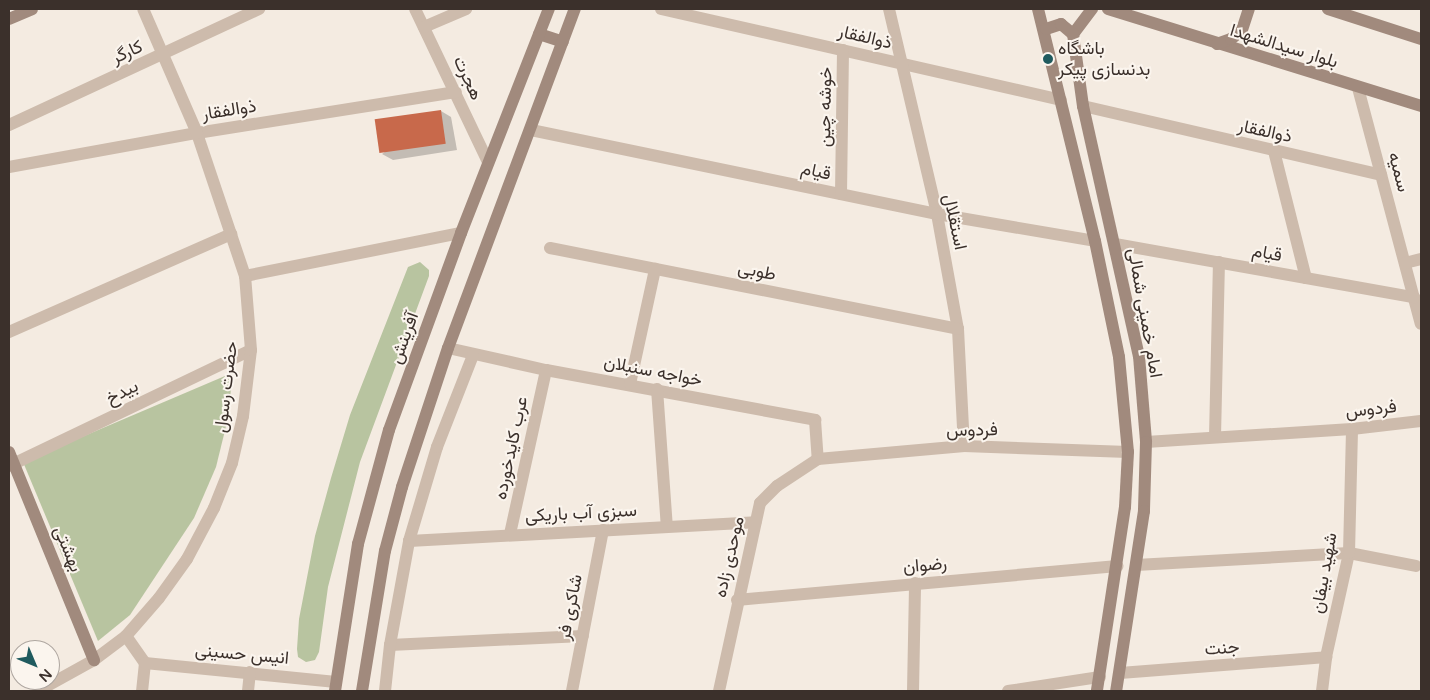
<!DOCTYPE html>
<html>
<head>
<meta charset="utf-8">
<style>
  body { margin:0 }
  #map { position:relative; width:1430px; height:700px; overflow:hidden; background:#f4ebe1; font-family:"Varela Round",Vazirmatn,sans-serif }
  div>[style] { position:absolute }
  .green>* { inset:0; background:#b8c4a0 }
  .shadow>* { inset:0; background:#0003 }
  .building>* { inset:0; background:#c8694b; transform-origin:0 0 }
  .street>* { height:12px; margin:-6px; padding:0 6px; transform-origin:6px; border-radius:6px; background:#cdbbac }
  .secondary>* { height:12px; margin:-6px; padding:0 6px; transform-origin:6px; border-radius:6px; background:#a18a7d }
  .dots>* { width:14px; height:14px; translate:-50% -50%; box-sizing:border-box; border:2px solid #fbf5ee; border-radius:50% }
  span { translate:-50% -50%; white-space:nowrap; text-align:center; line-height:1.15; -webkit-text-stroke:4px #fbf5ee; paint-order:stroke }
  .street-label { font-size:18px; color:#3b302b }
  .poi-label { font-size:18px; color:#3b302b }
  .left { translate:0 -50%; text-align:left }
  .frame { position:absolute; inset:0; border:10px solid #3b302b; pointer-events:none }
  .north { position:absolute; left:10px; top:640px; width:50px; height:50px; box-sizing:border-box; background:#fbf5ee; border:1px solid #aea6a0; border-radius:50%; rotate:135deg; font-size:14px; font-weight:700; line-height:20px; text-align:center; color:#3b302b }
  .north::after { content:''; display:block; margin:auto; width:18px; height:22px; background:#1f5a5e; clip-path:polygon(50% 0,100% 100%,50% 72%,0 100%) }
</style>
</head>
<body>
<div id="map">
  <div class="green">
    <div style="clip-path:polygon(420px 262px,429px 270px,429px 276px,360px 462px,328px 587px,319px 652px,315px 660px,306px 662px,298px 657px,297px 649px,299px 619px,315px 536px,331px 478px,350px 415px,408px 267px)"></div>
    <div style="clip-path:polygon(232px 373px,229px 414px,216px 467px,194px 518px,130px 615px,98px 641px,23px 462px)"></div>
  </div>
  <div class="shadow">
    <div style="clip-path:polygon(441px 111px,451px 117px,457px 150px,393px 160px,382px 154px)"></div>
  </div>
  <div class="building">
    <div style="left:441px;top:110px;width:34px;height:67px;rotate:82deg"></div>
  </div>
  <div class="street">
    <div style="left:415px;top:9px;width:170px;rotate:64.5deg"></div>
    <div style="left:661px;top:9px;width:410px;rotate:12.8deg"></div>
    <div style="left:889px;top:9px;width:211px;rotate:76.8deg"></div>
    <div style="left:937px;top:214px;width:117px;rotate:79.7deg"></div>
    <div style="left:958px;top:329px;width:117px;rotate:87.1deg"></div>
    <div style="left:424px;top:27px;width:46px;rotate:-23.2deg"></div>
    <div style="left:1358px;top:88px;width:244px;rotate:75.1deg"></div>
    <div style="left:1083px;top:106px;width:306px;rotate:13deg"></div>
    <div style="left:9px;top:125px;width:276px;rotate:-24.9deg"></div>
    <div style="left:531px;top:130px;width:415px;rotate:11.7deg"></div>
    <div style="left:937px;top:214px;width:160px;rotate:9.7deg"></div>
    <div style="left:1274px;top:151px;width:131px;rotate:75.9deg"></div>
    <div style="left:9px;top:167px;width:191px;rotate:-10.3deg"></div>
    <div style="left:197px;top:133px;width:262px;rotate:-9deg"></div>
    <div style="left:841px;top:194px;width:144px;rotate:-89.2deg"></div>
    <div style="left:1115px;top:244px;width:304px;rotate:10.1deg"></div>
    <div style="left:550px;top:248px;width:416px;rotate:11.2deg"></div>
    <div style="left:1405px;top:263px;width:16px;rotate:-14deg"></div>
    <div style="left:245px;top:276px;width:220px;rotate:-11.3deg"></div>
    <div style="left:9px;top:332px;width:243px;rotate:-23.8deg"></div>
    <div style="left:448px;top:348px;width:100px;rotate:12.7deg"></div>
    <div style="left:546px;top:370px;width:274px;rotate:10.5deg"></div>
    <div style="left:815px;top:420px;width:39px;rotate:86deg"></div>
    <div style="left:630px;top:384px;width:118px;rotate:-77.7deg"></div>
    <div style="left:657px;top:389px;width:138px;rotate:85.9deg"></div>
    <div style="left:1215px;top:437px;width:175px;rotate:-88.7deg"></div>
    <div style="left:1146px;top:442px;width:206px;rotate:-3.6deg"></div>
    <div style="left:1352px;top:429px;width:69px;rotate:-6.6deg"></div>
    <div style="left:9px;top:466px;width:268px;rotate:-25.6deg"></div>
    <div style="left:510px;top:534px;width:168px;rotate:-77.6deg"></div>
    <div style="left:409px;top:541px;width:347px;rotate:-3.1deg"></div>
    <div style="left:1136px;top:565px;width:213px;rotate:-3.2deg"></div>
    <div style="left:1349px;top:553px;width:68px;rotate:11deg"></div>
    <div style="left:737px;top:600px;width:382px;rotate:-5.1deg"></div>
    <div style="left:126px;top:636px;width:33px;rotate:55deg"></div>
    <div style="left:145px;top:663px;width:28px;rotate:96deg"></div>
    <div style="left:390px;top:645px;width:193px;rotate:-2.7deg"></div>
    <div style="left:145px;top:663px;width:192px;rotate:5.7deg"></div>
    <div style="left:1120px;top:673px;width:207px;rotate:-4.4deg"></div>
    <div style="left:38px;top:691px;width:64px;rotate:-29deg"></div>
    <div style="left:94px;top:660px;width:40px;rotate:-37deg"></div>
    <div style="left:126px;top:636px;width:50px;rotate:-49deg"></div>
    <div style="left:159px;top:598px;width:48px;rotate:-54.3deg"></div>
    <div style="left:187px;top:559px;width:58px;rotate:-62.1deg"></div>
    <div style="left:214px;top:508px;width:48px;rotate:-68.2deg"></div>
    <div style="left:232px;top:463px;width:48px;rotate:-76.8deg"></div>
    <div style="left:243px;top:416px;width:66px;rotate:-83.1deg"></div>
    <div style="left:251px;top:350px;width:74px;rotate:-94.6deg"></div>
    <div style="left:245px;top:276px;width:151px;rotate:-108.6deg"></div>
    <div style="left:197px;top:133px;width:135px;rotate:-113.5deg"></div>
    <div style="left:248px;top:691px;width:19px;rotate:-84deg"></div>
    <div style="left:385px;top:691px;width:46px;rotate:-83.8deg"></div>
    <div style="left:390px;top:645px;width:106px;rotate:-79.6deg"></div>
    <div style="left:409px;top:541px;width:98px;rotate:-73.4deg"></div>
    <div style="left:437px;top:447px;width:99px;rotate:-68.6deg"></div>
    <div style="left:572px;top:691px;width:164px;rotate:-79.1deg"></div>
    <div style="left:719px;top:691px;width:192px;rotate:-77.7deg"></div>
    <div style="left:760px;top:503px;width:24px;rotate:-45deg"></div>
    <div style="left:777px;top:486px;width:49px;rotate:-33.4deg"></div>
    <div style="left:818px;top:459px;width:147px;rotate:-5.1deg"></div>
    <div style="left:964px;top:446px;width:164px;rotate:2.1deg"></div>
    <div style="left:913px;top:691px;width:108px;rotate:-88.9deg"></div>
    <div style="left:1008px;top:691px;width:93px;rotate:-8.7deg"></div>
    <div style="left:1322px;top:691px;width:34px;rotate:-83deg"></div>
    <div style="left:1326px;top:657px;width:107px;rotate:-77.5deg"></div>
    <div style="left:1349px;top:553px;width:124px;rotate:-88.6deg"></div>
  </div>
  <div class="secondary">
    <div style="left:1038px;top:9px;width:239px;rotate:76.2deg"></div>
    <div style="left:1095px;top:241px;width:118px;rotate:78.3deg"></div>
    <div style="left:1119px;top:357px;width:95px;rotate:84.6deg"></div>
    <div style="left:1128px;top:452px;width:55px;rotate:93.1deg"></div>
    <div style="left:1125px;top:507px;width:186px;rotate:98.7deg"></div>
    <div style="left:1092px;top:9px;width:31px;rotate:127deg"></div>
    <div style="left:1073px;top:34px;width:73px;rotate:82.1deg"></div>
    <div style="left:1083px;top:106px;width:256px;rotate:77.4deg"></div>
    <div style="left:1139px;top:356px;width:86px;rotate:85.3deg"></div>
    <div style="left:1146px;top:442px;width:69px;rotate:91.7deg"></div>
    <div style="left:1144px;top:511px;width:182px;rotate:98.8deg"></div>
    <div style="left:1108px;top:9px;width:328px;rotate:17.2deg"></div>
    <div style="left:1328px;top:9px;width:98px;rotate:17.9deg"></div>
    <div style="left:9px;top:19px;width:25px;rotate:-23deg"></div>
    <div style="left:1046px;top:29px;width:16px;rotate:-18deg"></div>
    <div style="left:1061px;top:24px;width:16px;rotate:40deg"></div>
    <div style="left:539px;top:34px;width:25px;rotate:18deg"></div>
    <div style="left:1217px;top:44px;width:15px;rotate:-20deg"></div>
    <div style="left:1231px;top:39px;width:14px;rotate:-39deg"></div>
    <div style="left:1242px;top:30px;width:22px;rotate:-72deg"></div>
    <div style="left:9px;top:452px;width:225px;rotate:67.8deg"></div>
    <div style="left:335px;top:691px;width:149px;rotate:-81.1deg"></div>
    <div style="left:358px;top:544px;width:118px;rotate:-74.8deg"></div>
    <div style="left:389px;top:430px;width:210px;rotate:-69.9deg"></div>
    <div style="left:461px;top:233px;width:241px;rotate:-68.6deg"></div>
    <div style="left:362px;top:691px;width:142px;rotate:-80.7deg"></div>
    <div style="left:385px;top:551px;width:66px;rotate:-75.1deg"></div>
    <div style="left:402px;top:487px;width:146px;rotate:-71.7deg"></div>
    <div style="left:448px;top:348px;width:362px;rotate:-69.5deg"></div>
  </div>
  <div class="dots">
    <div style="left:1048px;top:59px;background:#1f5a5e"></div>
  </div>
  <div class="street-label">
    <span style="left:865px;top:37px;rotate:13deg">ذوالفقار</span>
    <span style="left:1284px;top:46px;rotate:17deg">بلوار سیدالشهدا</span>
    <span style="left:127px;top:52px;rotate:-25deg">کارگر</span>
    <span style="left:468px;top:78px;rotate:65deg">هجرت</span>
    <span style="left:825px;top:107px;rotate:-89deg">خوشه چین</span>
    <span style="left:229px;top:110px;rotate:-9deg">ذوالفقار</span>
    <span style="left:1265px;top:131px;rotate:12deg">ذوالفقار</span>
    <span style="left:816px;top:171px;rotate:12deg">قیام</span>
    <span style="left:1399px;top:172px;rotate:75deg">سمیه</span>
    <span style="left:955px;top:222px;rotate:78deg">استقلال</span>
    <span style="left:1267px;top:253px;rotate:10deg">قیام</span>
    <span style="left:757px;top:271px;rotate:11deg">طوبی</span>
    <span style="left:1145px;top:313px;rotate:80deg">امام خمینی شمالی</span>
    <span style="left:404px;top:338px;rotate:-70deg">آفرینش</span>
    <span style="left:653px;top:371px;rotate:11deg">خواجه سنبلان</span>
    <span style="left:226px;top:387px;rotate:-83deg">حضرت رسول</span>
    <span style="left:122px;top:392px;rotate:-26deg">بیدخ</span>
    <span style="left:1371px;top:409px;rotate:-6deg">فردوس</span>
    <span style="left:972px;top:430px;rotate:-1deg">فردوس</span>
    <span style="left:511px;top:448px;rotate:-78deg">عرب کایدخورده</span>
    <span style="left:581px;top:513px;rotate:-3deg">سبزی آب باریکی</span>
    <span style="left:68px;top:549px;rotate:68deg">بهشتی</span>
    <span style="left:729px;top:557px;rotate:-77deg">موحدی زاده</span>
    <span style="left:925px;top:565px;rotate:-5deg">رضوان</span>
    <span style="left:1324px;top:573px;rotate:-80deg">شهید بیفان</span>
    <span style="left:570px;top:607px;rotate:-79deg">شاکری فر</span>
    <span style="left:1222px;top:648px;rotate:-4deg">جنت</span>
    <span style="left:242px;top:654px;rotate:5deg">انیس حسینی</span>
  </div>
  <div class="poi-label">
    <span class="left" style="left:1058px;top:59px">باشگاه<br>بدنسازی پیکر</span>
  </div>
  <div class="frame"></div>
  <div class="north">N</div>
</div>
</body>
</html>
